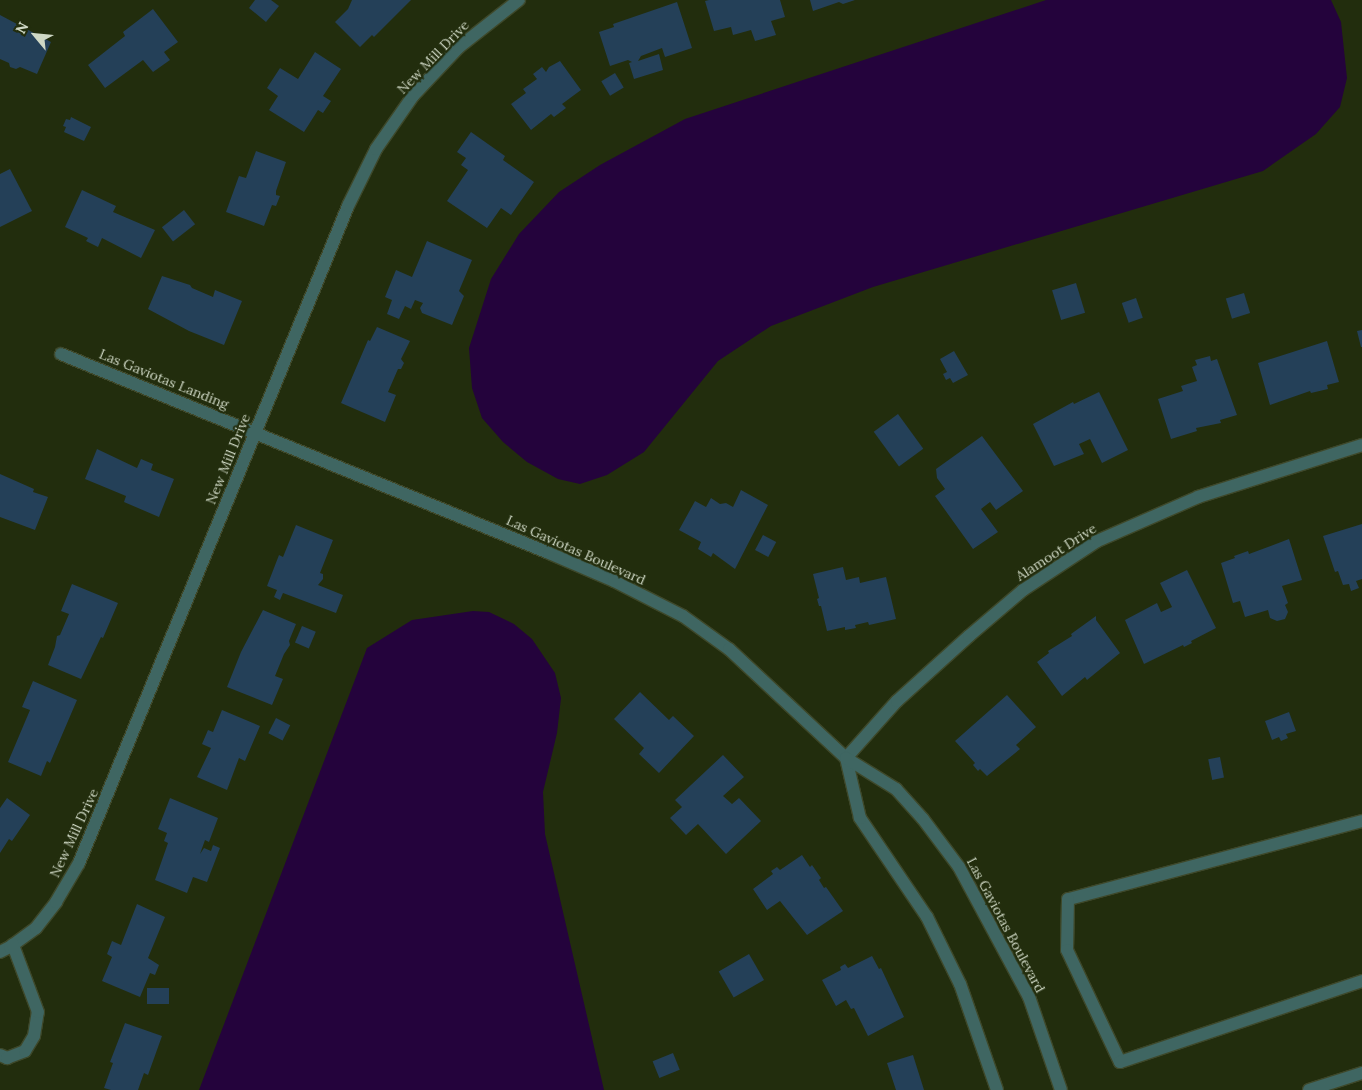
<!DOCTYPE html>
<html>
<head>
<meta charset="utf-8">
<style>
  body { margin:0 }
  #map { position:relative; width:1362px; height:1090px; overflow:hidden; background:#222d0d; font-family:Lora,serif }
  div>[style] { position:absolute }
  .water>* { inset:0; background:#24033c }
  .building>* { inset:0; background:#244058; transform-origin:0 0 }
  .roads { filter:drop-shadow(1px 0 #3e482a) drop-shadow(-1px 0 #3e482a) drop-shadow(0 1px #3e482a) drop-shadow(0 -1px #3e482a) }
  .lane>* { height:12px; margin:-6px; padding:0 6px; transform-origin:6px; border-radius:6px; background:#3f6662 }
  .street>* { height:12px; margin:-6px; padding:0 6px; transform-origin:6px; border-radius:6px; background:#3f6662 }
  span { translate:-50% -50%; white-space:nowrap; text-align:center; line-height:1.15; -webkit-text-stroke:4.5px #222d0d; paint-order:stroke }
  .street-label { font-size:14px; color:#cfd8c5 }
  .north { position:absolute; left:10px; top:10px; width:50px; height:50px; -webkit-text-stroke:4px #222d0d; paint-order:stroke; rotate:298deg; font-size:14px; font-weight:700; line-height:20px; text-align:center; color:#cfd8c5 }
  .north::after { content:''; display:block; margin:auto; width:18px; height:22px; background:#cfd8c5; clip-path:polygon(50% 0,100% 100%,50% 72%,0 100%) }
</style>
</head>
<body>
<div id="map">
  <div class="water">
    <div style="clip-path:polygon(1046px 0,1331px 0,1341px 22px,1347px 78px,1340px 107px,1316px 134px,1263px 171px,873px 287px,771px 326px,718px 361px,644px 452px,607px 475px,580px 484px,558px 479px,527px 462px,503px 442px,482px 418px,472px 388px,469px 348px,491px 279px,519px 234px,559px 192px,600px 165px,685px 119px)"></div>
    <div style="clip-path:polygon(473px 611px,489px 612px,514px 624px,532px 639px,555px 673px,561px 698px,557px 733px,543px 792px,545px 834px,604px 1090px,199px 1090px,367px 648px,412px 620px)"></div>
  </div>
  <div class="building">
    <div style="clip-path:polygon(255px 0,271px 0,279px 6px,266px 22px,249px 8px)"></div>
    <div style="clip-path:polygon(352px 0,411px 0,374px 37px,372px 35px,360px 47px,335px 22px,348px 9px)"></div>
    <div style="clip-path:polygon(709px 0,780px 0,785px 17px,771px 21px,776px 35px,755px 41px,751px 30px,733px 35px,731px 27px,714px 31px,705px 1px)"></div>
    <div style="clip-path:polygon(810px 0,855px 0,843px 4px,839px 2px,813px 11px)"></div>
    <div style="clip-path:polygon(677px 2px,692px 48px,665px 57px,662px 48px,641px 56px,638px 61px,659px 54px,663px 70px,634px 79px,629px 63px,632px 62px,628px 60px,610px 66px,599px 32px,614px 27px,613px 24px)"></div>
    <div style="clip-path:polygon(153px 9px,178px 42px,164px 52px,170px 60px,153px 72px,143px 60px,105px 88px,88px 65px,125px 36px,123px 32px)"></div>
    <div style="clip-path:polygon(0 15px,51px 42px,37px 74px,20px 67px,16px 69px,10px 67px,9px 63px,0 59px)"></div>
    <div style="clip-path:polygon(315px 52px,341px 69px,323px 96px,331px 101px,323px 113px,318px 110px,304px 132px,269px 110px,278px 96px,267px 88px,280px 68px,298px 79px)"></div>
    <div style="clip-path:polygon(560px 61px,581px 90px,562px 104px,566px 108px,554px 117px,551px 114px,531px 130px,511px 104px,526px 93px,523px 89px,537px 79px,533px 74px,542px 67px,546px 72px,549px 67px)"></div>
    <div style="left:615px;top:73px;width:17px;height:16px;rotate:59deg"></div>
    <div style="clip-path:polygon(71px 117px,91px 127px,84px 141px,64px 132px,66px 127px,63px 126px,66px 119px,70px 120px)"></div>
    <div style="clip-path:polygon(471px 132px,505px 156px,503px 160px,534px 182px,511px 215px,501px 208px,487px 228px,447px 201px,468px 170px,461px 165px,466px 158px,457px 152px)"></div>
    <div style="clip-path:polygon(256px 151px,286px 162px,276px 191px,276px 195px,280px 196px,276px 206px,272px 205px,264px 226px,226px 212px,239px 176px,246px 178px)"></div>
    <div style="clip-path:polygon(10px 169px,32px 211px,0 227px,0 174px)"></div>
    <div style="clip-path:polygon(82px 190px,116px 206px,113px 212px,155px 230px,141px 258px,102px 238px,98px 247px,86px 241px,88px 238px,65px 227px)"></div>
    <div style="left:184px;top:210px;width:18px;height:28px;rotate:52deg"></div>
    <div style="clip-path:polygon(427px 241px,472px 260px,459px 291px,464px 296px,452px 325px,422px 313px,420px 308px,423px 303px,415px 300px,411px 309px,405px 306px,399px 319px,387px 314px,392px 300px,385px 297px,396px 270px,412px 277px)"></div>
    <div style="clip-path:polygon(162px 276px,190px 285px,192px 288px,213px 297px,215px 290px,242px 301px,224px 345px,189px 331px,148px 309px)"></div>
    <div style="left:1076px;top:283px;width:31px;height:25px;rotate:73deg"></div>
    <div style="left:1244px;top:293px;width:21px;height:19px;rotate:73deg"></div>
    <div style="left:1136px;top:298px;width:21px;height:15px;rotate:71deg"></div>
    <div style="clip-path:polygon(377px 327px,410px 341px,401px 359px,404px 363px,401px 369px,398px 369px,388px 392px,396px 395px,385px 422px,341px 403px,368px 340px,370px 341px)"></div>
    <div style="clip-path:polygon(1362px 330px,1362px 347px,1361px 347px,1357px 331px)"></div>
    <div style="clip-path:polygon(1327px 341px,1339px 382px,1327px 385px,1328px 389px,1311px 393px,1310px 391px,1270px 405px,1258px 363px)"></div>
    <div style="clip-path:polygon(954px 351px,968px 375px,953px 383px,950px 378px,946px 380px,943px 374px,947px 372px,940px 359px)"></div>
    <div style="clip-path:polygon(1210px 356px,1211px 361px,1217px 359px,1237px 415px,1220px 420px,1221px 423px,1196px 428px,1197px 431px,1171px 439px,1158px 399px,1183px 391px,1181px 386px,1197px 381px,1192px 367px,1197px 365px,1195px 360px)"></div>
    <div style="clip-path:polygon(1099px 392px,1128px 450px,1102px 463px,1090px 439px,1079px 444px,1084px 454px,1054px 466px,1033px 424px,1073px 402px,1074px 404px)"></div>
    <div style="left:898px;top:414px;width:43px;height:30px;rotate:54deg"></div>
    <div style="clip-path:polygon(982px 436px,1023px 491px,996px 510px,990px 502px,981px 509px,998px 532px,973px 549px,935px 496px,945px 489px,937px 478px,936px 469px)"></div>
    <div style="clip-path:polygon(97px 449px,137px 468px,141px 459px,153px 464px,151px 470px,174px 479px,159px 517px,124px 502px,126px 496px,85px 479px)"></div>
    <div style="clip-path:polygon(0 474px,34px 489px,33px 492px,48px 497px,35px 530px,0 517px)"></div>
    <div style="clip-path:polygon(741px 490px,768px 505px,735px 569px,713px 553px,711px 557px,698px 549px,701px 542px,679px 530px,695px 501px,706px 507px,711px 498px,720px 504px,726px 503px,733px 507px)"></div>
    <div style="clip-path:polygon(1362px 524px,1362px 579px,1356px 581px,1359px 588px,1351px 591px,1349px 584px,1343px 585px,1338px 571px,1335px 572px,1323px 536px)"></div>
    <div style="clip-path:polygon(296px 525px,333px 540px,320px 573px,323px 574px,323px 579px,318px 585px,343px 595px,336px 613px,283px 593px,280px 600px,274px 597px,277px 590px,267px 586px,279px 555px,283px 557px)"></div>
    <div style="left:763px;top:535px;width:15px;height:17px;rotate:28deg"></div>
    <div style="clip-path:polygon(1289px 539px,1302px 580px,1282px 586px,1288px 603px,1285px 605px,1288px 612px,1285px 619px,1277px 621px,1270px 618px,1268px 610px,1245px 617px,1240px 601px,1233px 603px,1221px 563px,1235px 558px,1234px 556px,1248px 551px,1249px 554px)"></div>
    <div style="clip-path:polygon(843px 567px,846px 580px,859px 577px,860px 583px,886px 577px,896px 619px,869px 625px,868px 622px,855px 625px,856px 628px,845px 630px,845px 627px,827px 631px,821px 606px,819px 606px,817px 599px,819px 598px,813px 574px)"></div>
    <div style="clip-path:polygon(1187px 570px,1216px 628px,1191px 641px,1192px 643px,1184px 647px,1183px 645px,1144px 664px,1125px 620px,1157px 603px,1161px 612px,1172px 607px,1160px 583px)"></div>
    <div style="clip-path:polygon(72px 584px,118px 603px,103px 638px,101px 637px,81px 679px,48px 665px,55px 647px,57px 636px,60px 635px,69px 614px,61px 611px)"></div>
    <div style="clip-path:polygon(263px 610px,296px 624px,289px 641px,290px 645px,284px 654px,275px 676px,283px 679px,272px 705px,227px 687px,241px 652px)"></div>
    <div style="clip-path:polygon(1096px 616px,1096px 620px,1120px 653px,1087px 680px,1085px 677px,1062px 696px,1037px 662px,1049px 653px,1048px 651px,1072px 636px,1071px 634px)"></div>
    <div style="left:302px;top:626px;width:15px;height:18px;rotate:23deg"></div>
    <div style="clip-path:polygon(33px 681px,77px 700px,50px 763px,47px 761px,41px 776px,8px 762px,30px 710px,22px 707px)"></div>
    <div style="clip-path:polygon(640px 692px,669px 720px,673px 716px,694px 736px,659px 773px,639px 754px,644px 748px,614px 719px)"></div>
    <div style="clip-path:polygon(1007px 695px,1036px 727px,1016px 745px,1020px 749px,987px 776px,980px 769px,978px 771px,973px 765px,975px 763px,955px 741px)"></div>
    <div style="clip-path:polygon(222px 710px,260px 726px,245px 761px,239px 758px,227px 790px,197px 777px,211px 748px,202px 744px,208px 730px,213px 732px)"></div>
    <div style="clip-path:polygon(1289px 712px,1296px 731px,1286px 734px,1288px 738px,1281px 741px,1279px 737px,1272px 740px,1265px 721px)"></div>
    <div style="left:276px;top:718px;width:16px;height:17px;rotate:27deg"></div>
    <div style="clip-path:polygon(723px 755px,744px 777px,723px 796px,732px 804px,739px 798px,761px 821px,726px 854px,698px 824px,686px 835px,670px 818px,682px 807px,675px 800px)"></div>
    <div style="left:1220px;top:757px;width:21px;height:12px;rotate:79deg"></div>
    <div style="clip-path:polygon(7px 798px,30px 815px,12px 841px,9px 839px,0 853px,0 808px)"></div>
    <div style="clip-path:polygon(170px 798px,218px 818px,209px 842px,205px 840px,200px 854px,204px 848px,211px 851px,213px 845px,220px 848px,207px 882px,193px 877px,187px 893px,155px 880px,168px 843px,164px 841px,167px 833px,158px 829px)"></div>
    <div style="clip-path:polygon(802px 855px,810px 867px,812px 865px,821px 878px,819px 880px,824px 888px,826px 887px,843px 911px,807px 935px,780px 901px,767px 910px,753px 889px,773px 874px,771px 871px,777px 867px,780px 870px)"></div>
    <div style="clip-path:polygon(137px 904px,165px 917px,148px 958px,159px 965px,155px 975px,150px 973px,140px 997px,102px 981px,112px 957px,107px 954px,112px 941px,121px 945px)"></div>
    <div style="left:749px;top:954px;width:30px;height:35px;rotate:60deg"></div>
    <div style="clip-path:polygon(872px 956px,879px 969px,881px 968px,904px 1017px,868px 1036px,854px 1008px,851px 1009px,846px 1000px,836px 1006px,822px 980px,841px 970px,840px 967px,845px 964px,848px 968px)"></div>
    <div style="left:169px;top:988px;width:16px;height:22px;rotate:90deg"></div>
    <div style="clip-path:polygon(125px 1023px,162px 1036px,148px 1075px,144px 1073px,138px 1090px,111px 1090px,104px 1088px,113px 1063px,110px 1062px)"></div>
    <div style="left:673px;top:1053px;width:18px;height:22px;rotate:68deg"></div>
    <div style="clip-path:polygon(913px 1055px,924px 1090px,896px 1090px,887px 1063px)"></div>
  </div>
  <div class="roads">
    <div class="lane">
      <div style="left:1362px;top:821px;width:304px;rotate:165.1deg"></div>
      <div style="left:1068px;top:899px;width:51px;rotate:91.1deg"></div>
      <div style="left:1067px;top:950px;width:124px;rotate:64.7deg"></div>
      <div style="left:1120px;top:1062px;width:255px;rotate:-18.5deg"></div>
      <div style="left:1309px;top:1090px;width:56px;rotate:-17.8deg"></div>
    </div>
    <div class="street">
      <div style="left:61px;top:354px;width:527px;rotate:22.18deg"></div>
      <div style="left:549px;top:553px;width:71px;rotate:23.3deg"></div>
      <div style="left:614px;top:581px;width:77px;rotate:26.9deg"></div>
      <div style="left:683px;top:616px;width:57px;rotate:35.7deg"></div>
      <div style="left:729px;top:649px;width:160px;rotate:43deg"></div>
      <div style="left:846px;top:758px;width:76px;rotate:-48.2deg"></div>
      <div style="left:897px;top:701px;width:97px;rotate:-42.1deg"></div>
      <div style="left:969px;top:636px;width:71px;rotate:-40.4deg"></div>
      <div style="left:1023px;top:590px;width:89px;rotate:-33.5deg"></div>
      <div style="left:1097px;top:541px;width:110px;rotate:-23.5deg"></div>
      <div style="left:1198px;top:497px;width:172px;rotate:-17.6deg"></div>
      <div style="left:0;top:952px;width:11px;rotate:-27deg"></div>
      <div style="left:10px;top:947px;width:32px;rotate:-36deg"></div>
      <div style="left:36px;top:928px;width:33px;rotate:-52deg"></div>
      <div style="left:56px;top:902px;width:45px;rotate:-59.5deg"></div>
      <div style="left:79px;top:863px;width:710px;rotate:-67.73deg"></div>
      <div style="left:348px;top:206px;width:64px;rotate:-63.8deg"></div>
      <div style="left:376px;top:149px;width:65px;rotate:-55.1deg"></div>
      <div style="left:413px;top:96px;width:67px;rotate:-46.8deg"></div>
      <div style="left:459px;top:47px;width:76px;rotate:-38.1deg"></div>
      <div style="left:0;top:1055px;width:8px;rotate:23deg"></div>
      <div style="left:7px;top:1058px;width:19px;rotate:-21deg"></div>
      <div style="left:25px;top:1051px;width:17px;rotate:-59deg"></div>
      <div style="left:34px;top:1036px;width:24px;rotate:-81deg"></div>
      <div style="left:38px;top:1012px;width:72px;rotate:-110.5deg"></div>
      <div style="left:997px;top:1090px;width:112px;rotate:-109.2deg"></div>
      <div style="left:960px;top:984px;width:75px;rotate:-116.2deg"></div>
      <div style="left:927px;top:917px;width:120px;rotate:-124.1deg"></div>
      <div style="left:860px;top:818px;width:62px;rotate:-103.1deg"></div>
      <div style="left:846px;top:758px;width:59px;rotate:31.8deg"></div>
      <div style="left:896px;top:789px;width:40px;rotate:48deg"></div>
      <div style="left:923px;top:819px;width:60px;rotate:53.1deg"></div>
      <div style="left:959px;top:867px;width:148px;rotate:61.7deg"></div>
      <div style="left:1029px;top:997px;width:98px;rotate:71deg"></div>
    </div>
  </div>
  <div class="street-label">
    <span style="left:433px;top:57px;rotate:-46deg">New Mill Drive</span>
    <span style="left:164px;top:379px;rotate:22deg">Las Gaviotas Landing</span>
    <span style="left:228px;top:459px;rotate:-68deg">New Mill Drive</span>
    <span style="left:576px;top:550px;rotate:24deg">Las Gaviotas Boulevard</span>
    <span style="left:1056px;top:552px;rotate:-33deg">Alamoot Drive</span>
    <span style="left:74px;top:833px;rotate:-65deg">New Mill Drive</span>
    <span style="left:1006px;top:925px;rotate:62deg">Las Gaviotas Boulevard</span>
  </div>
  <div class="north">N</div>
</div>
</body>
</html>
